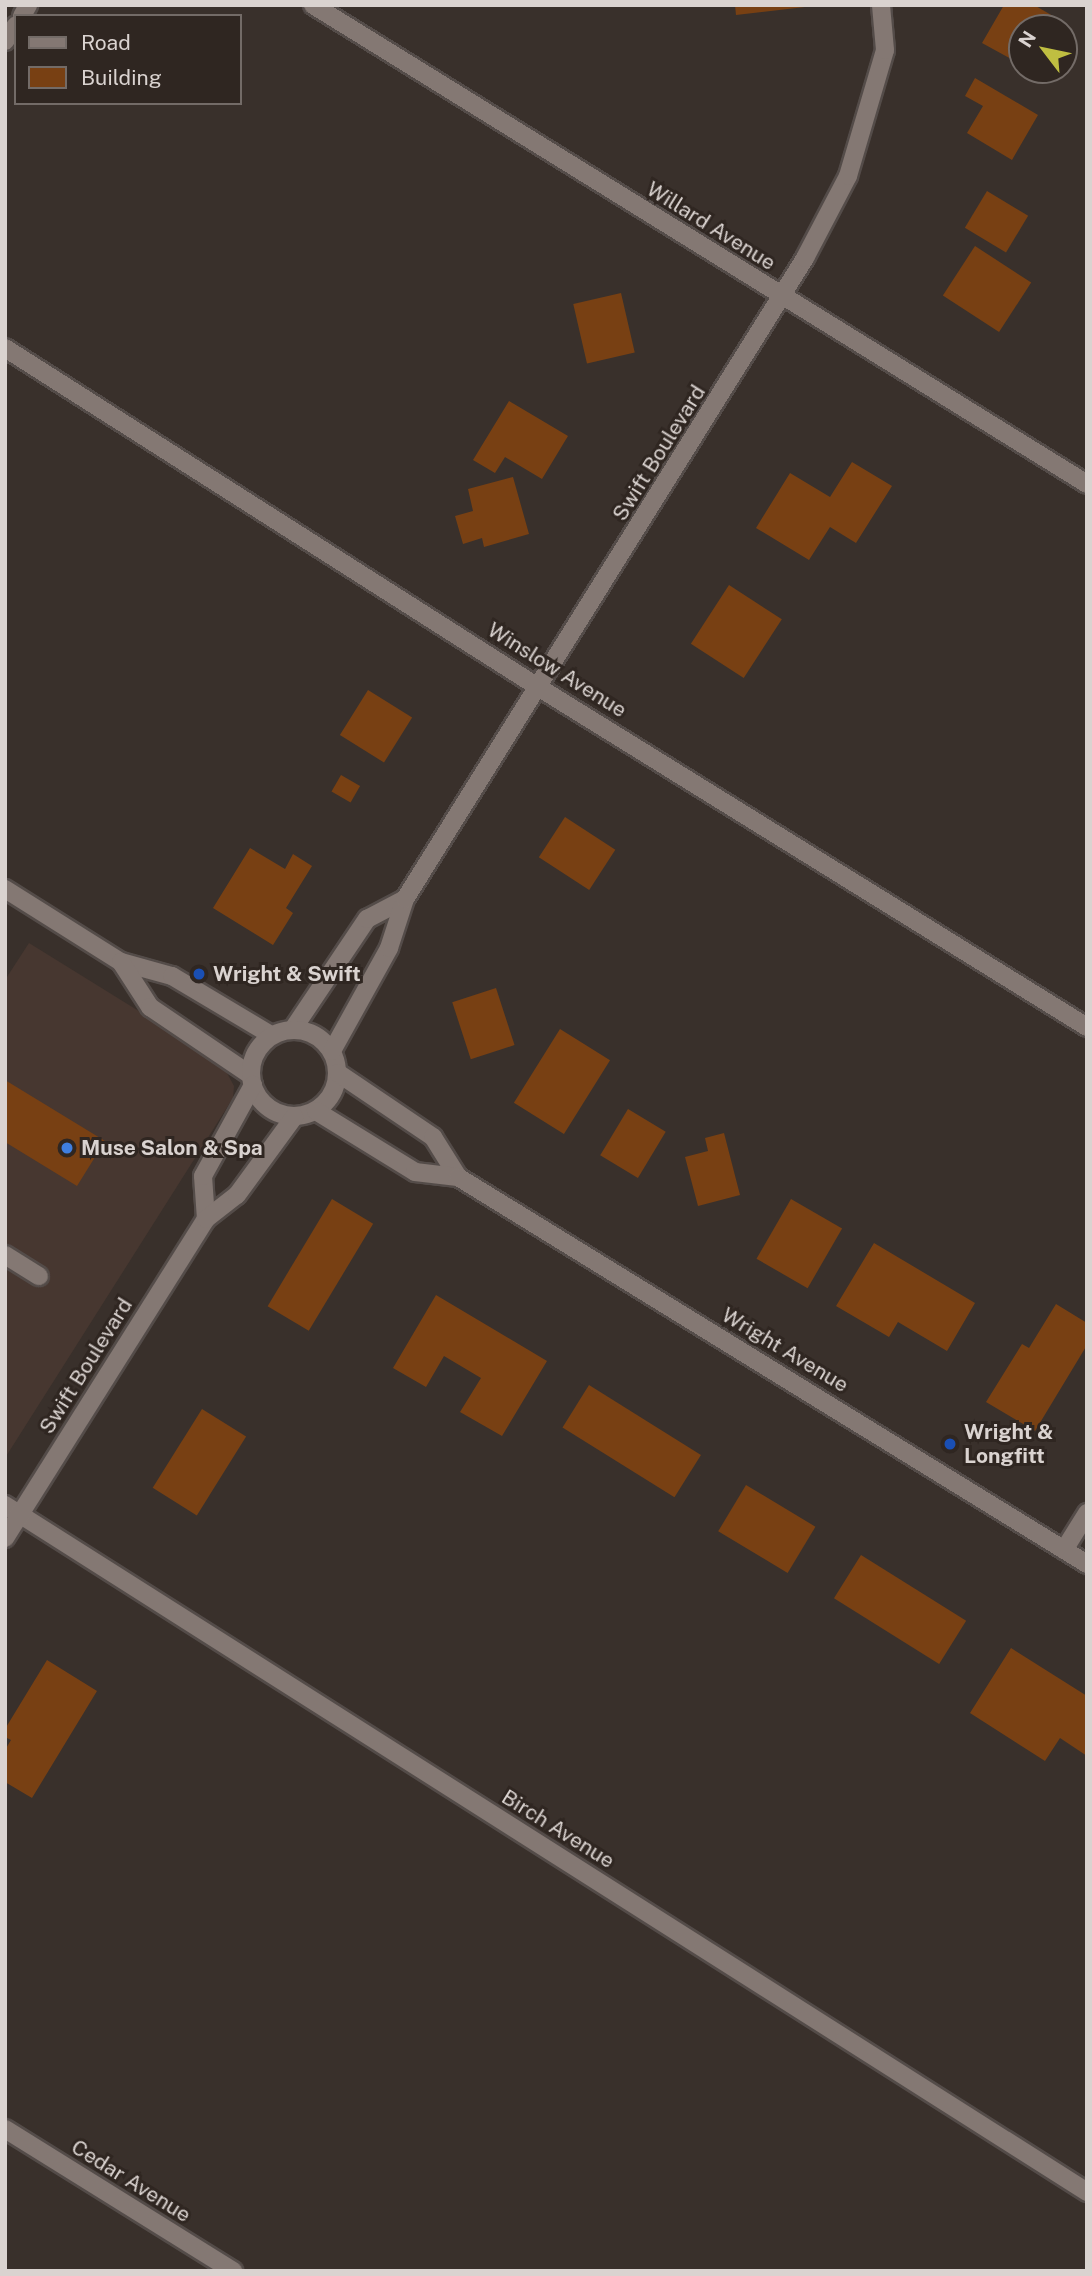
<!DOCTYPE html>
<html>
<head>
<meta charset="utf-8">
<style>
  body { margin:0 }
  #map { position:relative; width:1092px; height:2276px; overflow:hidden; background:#39302b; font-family:"Public Sans",sans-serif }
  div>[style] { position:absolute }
  .built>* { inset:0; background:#473730 }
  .building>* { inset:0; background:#784013; transform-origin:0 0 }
  .roads { filter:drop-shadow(2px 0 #544c49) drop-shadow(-2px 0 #544c49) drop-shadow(0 2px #544c49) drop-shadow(0 -2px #544c49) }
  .lane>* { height:18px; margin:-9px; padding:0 9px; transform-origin:9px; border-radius:9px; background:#847873 }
  .street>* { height:18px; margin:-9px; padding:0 9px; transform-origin:9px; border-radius:9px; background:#847873 }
  .secondary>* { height:18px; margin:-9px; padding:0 9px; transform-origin:9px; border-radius:9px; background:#847873 }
  .secondary>.ring { margin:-9px; padding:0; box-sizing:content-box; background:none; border:18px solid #847873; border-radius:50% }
  .dots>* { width:19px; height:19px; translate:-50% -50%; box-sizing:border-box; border:4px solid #2f2621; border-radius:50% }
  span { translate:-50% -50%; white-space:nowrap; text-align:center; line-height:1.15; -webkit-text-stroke:6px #2f2621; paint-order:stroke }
  .street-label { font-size:21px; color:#dad3d0 }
  .poi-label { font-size:21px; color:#dad3d0; font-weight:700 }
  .left { translate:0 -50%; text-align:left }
  .frame { position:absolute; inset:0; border:7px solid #dad3d0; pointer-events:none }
  .legend { position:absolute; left:14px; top:14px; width:228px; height:91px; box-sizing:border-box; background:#2f2621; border:2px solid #736b67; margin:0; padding:9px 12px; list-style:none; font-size:21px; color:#dad3d0 }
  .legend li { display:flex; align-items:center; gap:14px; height:35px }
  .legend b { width:35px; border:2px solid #736b67 }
  .north { position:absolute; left:1008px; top:14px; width:70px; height:70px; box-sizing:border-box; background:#2f2621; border:2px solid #736b67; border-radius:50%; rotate:302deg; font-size:19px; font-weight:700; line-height:28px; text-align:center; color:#dad3d0 }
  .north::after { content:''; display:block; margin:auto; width:24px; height:32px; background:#bfbe41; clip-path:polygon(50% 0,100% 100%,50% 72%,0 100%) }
</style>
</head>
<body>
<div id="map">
  <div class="built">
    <div style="clip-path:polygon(29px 943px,221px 1062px,234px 1086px,233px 1098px,5px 1458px,5px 980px)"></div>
  </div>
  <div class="building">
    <div style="clip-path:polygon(735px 5px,805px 5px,805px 7px,736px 15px)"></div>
    <div style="clip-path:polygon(1004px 5px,1034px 5px,1053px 16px,1046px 28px,1022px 28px,1022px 65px,982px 43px)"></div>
    <div style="clip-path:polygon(1030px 70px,1045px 70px,1042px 76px)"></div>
    <div style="clip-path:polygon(975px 78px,1038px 115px,1012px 160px,967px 133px,983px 106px,965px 96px)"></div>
    <div style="left:987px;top:191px;width:48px;height:43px;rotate:31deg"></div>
    <div style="left:975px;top:246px;width:67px;height:59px;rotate:33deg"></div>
    <div style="left:621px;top:293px;width:61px;height:49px;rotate:77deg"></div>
    <div style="clip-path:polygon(509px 401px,568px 436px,542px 479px,505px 457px,495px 473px,473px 460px)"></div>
    <div style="clip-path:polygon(852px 462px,892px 486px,856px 543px,830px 527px,809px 560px,756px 528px,790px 473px,830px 497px)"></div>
    <div style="clip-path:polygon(513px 477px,529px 534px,484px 547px,482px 538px,463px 544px,455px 516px,473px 511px,468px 489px)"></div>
    <div style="left:729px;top:585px;width:63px;height:70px;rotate:33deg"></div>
    <div style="left:368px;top:690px;width:52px;height:53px;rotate:32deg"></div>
    <div style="left:341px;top:775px;width:22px;height:19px;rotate:30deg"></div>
    <div style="left:565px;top:817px;width:60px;height:48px;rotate:33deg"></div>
    <div style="clip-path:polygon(250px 848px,285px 869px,293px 854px,312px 866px,286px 908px,293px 913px,273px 945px,213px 908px)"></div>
    <div style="left:496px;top:988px;width:60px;height:46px;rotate:72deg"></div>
    <div style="left:560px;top:1029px;width:59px;height:87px;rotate:32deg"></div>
    <div style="clip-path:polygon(5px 1080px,105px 1141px,77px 1186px,5px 1142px)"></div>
    <div style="left:628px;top:1109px;width:44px;height:54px;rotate:31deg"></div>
    <div style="clip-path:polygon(724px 1133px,740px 1195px,698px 1206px,685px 1157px,708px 1151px,705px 1138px)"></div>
    <div style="left:332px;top:1199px;width:48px;height:125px;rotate:31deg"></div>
    <div style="left:791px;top:1199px;width:59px;height:69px;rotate:30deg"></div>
    <div style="clip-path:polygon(874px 1243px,975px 1303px,947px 1351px,898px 1322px,889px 1337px,836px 1306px)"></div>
    <div style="clip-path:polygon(436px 1295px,547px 1361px,502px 1436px,460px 1412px,481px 1378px,444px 1356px,426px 1387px,393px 1368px)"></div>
    <div style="clip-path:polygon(1056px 1304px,1087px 1323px,1087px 1345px,1035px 1431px,986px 1402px,1022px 1344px,1029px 1348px)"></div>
    <div style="left:589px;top:1385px;width:132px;height:50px;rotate:32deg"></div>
    <div style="left:202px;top:1409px;width:52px;height:93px;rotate:32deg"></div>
    <div style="left:746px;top:1485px;width:81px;height:54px;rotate:31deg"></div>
    <div style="left:861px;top:1555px;width:124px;height:51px;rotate:32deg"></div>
    <div style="clip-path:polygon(1011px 1648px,1087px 1696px,1087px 1756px,1060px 1738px,1045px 1761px,970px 1713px)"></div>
    <div style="clip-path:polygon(47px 1660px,97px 1691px,32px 1798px,5px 1782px,5px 1750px,11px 1740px,5px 1737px,5px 1729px)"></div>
  </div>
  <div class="roads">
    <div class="lane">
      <div style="left:5px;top:1255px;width:40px;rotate:32deg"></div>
    </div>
    <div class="street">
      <div style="left:313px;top:5px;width:910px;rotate:31.75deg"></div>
      <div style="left:22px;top:16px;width:13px;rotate:-61deg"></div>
      <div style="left:5px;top:41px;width:19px;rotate:-55deg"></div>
      <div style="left:5px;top:348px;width:632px;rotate:32.46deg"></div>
      <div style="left:538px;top:687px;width:646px;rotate:31.77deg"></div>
      <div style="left:5px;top:1505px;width:1282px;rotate:32.41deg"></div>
      <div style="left:1064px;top:1550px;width:44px;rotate:-58.1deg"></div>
      <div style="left:5px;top:2129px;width:269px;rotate:31.9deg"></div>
    </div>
    <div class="secondary">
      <div style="left:5px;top:889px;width:137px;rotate:32.2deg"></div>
      <div style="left:121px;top:962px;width:53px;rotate:15.4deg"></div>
      <div style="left:172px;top:976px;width:115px;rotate:30.8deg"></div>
      <div style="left:121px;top:962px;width:54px;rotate:57.2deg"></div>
      <div style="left:150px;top:1007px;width:120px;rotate:34.1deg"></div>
      <div style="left:293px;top:1029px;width:133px;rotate:-56.1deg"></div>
      <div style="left:367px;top:919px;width:43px;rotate:-27.8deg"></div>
      <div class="ring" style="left:251px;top:1030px;width:68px;height:68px"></div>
      <div style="left:332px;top:1051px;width:118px;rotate:-61deg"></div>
      <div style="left:389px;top:948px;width:52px;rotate:-71.9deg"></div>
      <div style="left:405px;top:899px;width:756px;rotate:-58.03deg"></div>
      <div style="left:805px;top:258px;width:93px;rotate:-62.3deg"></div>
      <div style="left:848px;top:176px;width:131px;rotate:-73.6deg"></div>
      <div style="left:885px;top:50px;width:45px;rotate:-95.1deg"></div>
      <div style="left:338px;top:1073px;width:115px;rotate:34deg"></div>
      <div style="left:433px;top:1137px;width:47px;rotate:58deg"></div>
      <div style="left:316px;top:1111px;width:116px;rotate:31.6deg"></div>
      <div style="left:415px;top:1172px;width:43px;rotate:6.6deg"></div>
      <div style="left:458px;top:1177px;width:739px;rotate:31.6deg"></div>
      <div style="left:206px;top:1219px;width:43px;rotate:-94deg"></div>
      <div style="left:203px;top:1176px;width:104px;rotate:-61.2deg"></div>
      <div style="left:5px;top:1538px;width:377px;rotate:-57.8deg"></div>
      <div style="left:206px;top:1219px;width:39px;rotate:-38deg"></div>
      <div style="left:237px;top:1195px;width:97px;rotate:-53.8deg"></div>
    </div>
  </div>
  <div class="dots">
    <div style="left:199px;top:974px;background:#1a4fb4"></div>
    <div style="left:67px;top:1148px;background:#3f7fe0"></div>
    <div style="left:950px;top:1444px;background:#1a4fb4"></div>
  </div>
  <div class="street-label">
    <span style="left:711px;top:226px;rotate:32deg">Willard Avenue</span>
    <span style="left:659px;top:453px;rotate:-58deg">Swift Boulevard</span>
    <span style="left:557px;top:670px;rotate:32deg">Winslow Avenue</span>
    <span style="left:785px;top:1350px;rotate:31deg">Wright Avenue</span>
    <span style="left:86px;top:1366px;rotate:-58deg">Swift Boulevard</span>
    <span style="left:558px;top:1829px;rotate:32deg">Birch Avenue</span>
    <span style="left:131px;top:2181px;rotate:32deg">Cedar Avenue</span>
  </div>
  <div class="poi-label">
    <span class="left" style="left:213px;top:974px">Wright &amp; Swift</span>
    <span class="left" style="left:81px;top:1148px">Muse Salon &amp; Spa</span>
    <span class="left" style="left:964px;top:1444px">Wright &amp;<br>Longfitt</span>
  </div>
  <div class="frame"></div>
  <ul class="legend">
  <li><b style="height:9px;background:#847873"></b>Road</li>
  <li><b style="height:19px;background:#784013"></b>Building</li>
  </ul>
  <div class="north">N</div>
</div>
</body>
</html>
